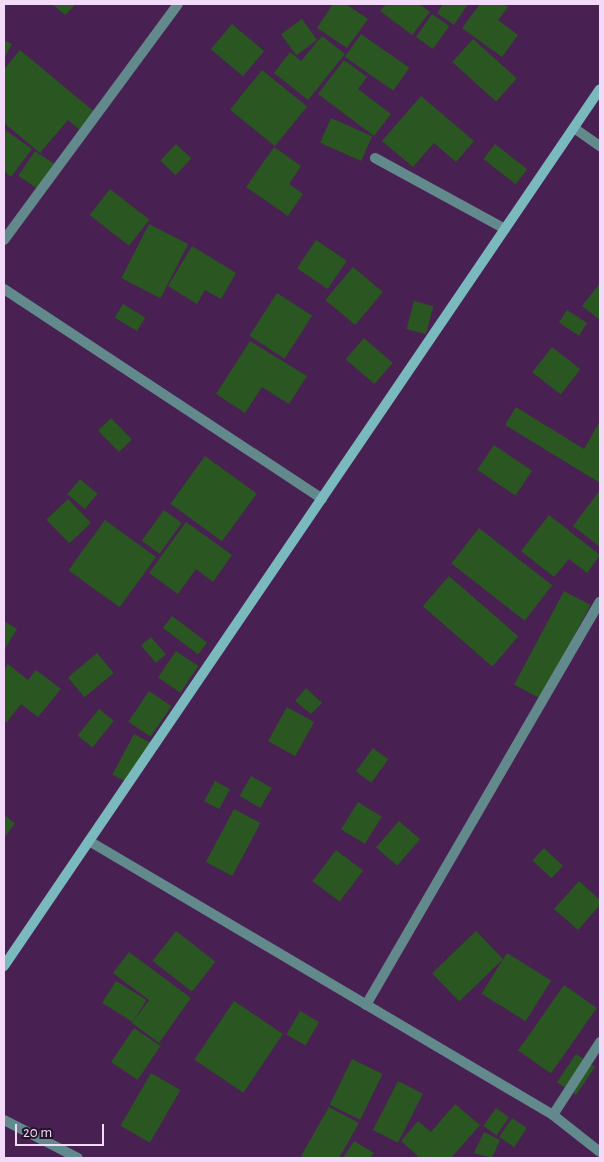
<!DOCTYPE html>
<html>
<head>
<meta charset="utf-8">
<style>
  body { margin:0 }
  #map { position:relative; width:604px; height:1162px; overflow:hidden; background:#482051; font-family:"Alegreya Sans",sans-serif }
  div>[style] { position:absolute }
  .building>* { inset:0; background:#2a5621; transform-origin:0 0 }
  .minor>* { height:10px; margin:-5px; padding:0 5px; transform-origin:5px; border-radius:5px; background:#62898c }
  .secondary>* { height:10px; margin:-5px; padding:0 5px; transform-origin:5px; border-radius:5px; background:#7ababe }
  span { translate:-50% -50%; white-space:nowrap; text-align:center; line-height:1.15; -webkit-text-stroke:4.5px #251329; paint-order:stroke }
  .frame { position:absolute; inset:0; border:5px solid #f2daf8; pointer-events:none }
  .scale { position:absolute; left:15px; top:1124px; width:89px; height:22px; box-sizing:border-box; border:2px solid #f2daf8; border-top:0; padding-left:6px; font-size:15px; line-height:18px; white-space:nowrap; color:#f2daf8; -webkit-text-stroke:4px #251329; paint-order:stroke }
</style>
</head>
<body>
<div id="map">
  <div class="building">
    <div style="clip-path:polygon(52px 4px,76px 4px,65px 15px)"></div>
    <div style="clip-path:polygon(333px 4px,346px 4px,368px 19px,347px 48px,317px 28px)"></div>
    <div style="clip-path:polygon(386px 4px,419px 4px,430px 12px,412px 35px,380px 11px)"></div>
    <div style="clip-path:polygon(443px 4px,468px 4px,454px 25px,437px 13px)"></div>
    <div style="clip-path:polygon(480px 4px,504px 4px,508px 7px,498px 20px,518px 35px,502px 57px,462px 28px)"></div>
    <div style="left:432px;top:14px;width:21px;height:28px;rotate:35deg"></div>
    <div style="left:302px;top:19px;width:26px;height:26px;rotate:54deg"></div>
    <div style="left:232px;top:24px;width:42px;height:33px;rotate:40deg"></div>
    <div style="left:361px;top:34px;width:59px;height:28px;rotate:35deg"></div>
    <div style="clip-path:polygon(322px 36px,345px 54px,308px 100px,274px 73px,290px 52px,301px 61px)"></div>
    <div style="left:473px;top:39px;width:59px;height:31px;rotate:42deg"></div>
    <div style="clip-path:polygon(4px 40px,12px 44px,4px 59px)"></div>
    <div style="clip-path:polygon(20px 50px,97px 114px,82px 132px,68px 120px,40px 153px,4px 123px,4px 69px)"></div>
    <div style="clip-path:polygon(344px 60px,367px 77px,358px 89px,391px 114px,374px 136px,318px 94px)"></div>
    <div style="left:262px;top:70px;width:58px;height:51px;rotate:39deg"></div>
    <div style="clip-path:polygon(421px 96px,474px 141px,456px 162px,434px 143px,413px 167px,382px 141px)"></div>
    <div style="left:331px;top:118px;width:45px;height:27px;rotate:24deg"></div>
    <div style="clip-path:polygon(4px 129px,32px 149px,11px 177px,4px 171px)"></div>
    <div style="left:176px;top:144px;width:21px;height:23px;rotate:43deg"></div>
    <div style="left:495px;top:144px;width:41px;height:19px;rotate:38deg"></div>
    <div style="clip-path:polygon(274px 147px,301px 166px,289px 184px,303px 194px,288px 216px,246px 187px)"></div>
    <div style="left:35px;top:151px;width:25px;height:30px;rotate:34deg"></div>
    <div style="left:110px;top:189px;width:50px;height:33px;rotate:38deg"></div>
    <div style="left:149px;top:224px;width:44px;height:61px;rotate:27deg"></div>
    <div style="left:316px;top:240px;width:37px;height:34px;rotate:34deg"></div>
    <div style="clip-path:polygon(192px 246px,236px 273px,221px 299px,205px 290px,197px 304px,168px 286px)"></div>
    <div style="left:353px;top:267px;width:39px;height:43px;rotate:40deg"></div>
    <div style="clip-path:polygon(600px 283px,600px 320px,582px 306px)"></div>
    <div style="left:277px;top:293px;width:42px;height:51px;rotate:33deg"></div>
    <div style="left:414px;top:301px;width:20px;height:29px;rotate:15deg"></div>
    <div style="left:123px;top:304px;width:26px;height:16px;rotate:31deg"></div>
    <div style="left:567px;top:310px;width:24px;height:15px;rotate:33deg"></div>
    <div style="left:364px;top:338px;width:38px;height:28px;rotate:41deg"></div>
    <div style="clip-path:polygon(250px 341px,307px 376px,289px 404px,262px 387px,245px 413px,216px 394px)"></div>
    <div style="left:552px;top:347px;width:36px;height:32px;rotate:38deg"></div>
    <div style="clip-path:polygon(516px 407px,584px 449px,600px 421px,600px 483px,505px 425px)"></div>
    <div style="left:111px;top:418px;width:30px;height:18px;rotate:46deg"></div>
    <div style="left:494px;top:445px;width:46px;height:30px;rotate:34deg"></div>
    <div style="left:205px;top:456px;width:64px;height:59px;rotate:36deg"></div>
    <div style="left:80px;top:479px;width:23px;height:20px;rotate:40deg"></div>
    <div style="clip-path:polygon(600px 490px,600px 547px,573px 526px)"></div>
    <div style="left:68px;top:499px;width:33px;height:30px;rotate:46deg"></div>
    <div style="left:164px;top:510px;width:22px;height:38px;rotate:36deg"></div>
    <div style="clip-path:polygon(549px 515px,600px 555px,587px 573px,569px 559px,554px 577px,521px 551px)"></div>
    <div style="left:105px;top:520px;width:63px;height:62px;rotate:36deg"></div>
    <div style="clip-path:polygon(186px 522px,232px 555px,213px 582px,196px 569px,178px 594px,149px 573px)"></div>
    <div style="left:479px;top:528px;width:93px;height:45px;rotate:38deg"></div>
    <div style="left:449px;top:576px;width:92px;height:40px;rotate:41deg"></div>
    <div style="left:564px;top:591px;width:30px;height:106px;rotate:28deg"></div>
    <div style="left:172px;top:616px;width:44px;height:15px;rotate:37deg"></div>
    <div style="clip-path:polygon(4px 621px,17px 629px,4px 650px)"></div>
    <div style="left:151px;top:637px;width:23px;height:13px;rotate:50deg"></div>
    <div style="left:176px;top:651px;width:27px;height:32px;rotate:34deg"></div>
    <div style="left:97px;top:653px;width:26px;height:38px;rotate:50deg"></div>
    <div style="clip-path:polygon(8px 664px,28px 680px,36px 670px,61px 689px,38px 717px,21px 704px,6px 723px,4px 721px,4px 669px)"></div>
    <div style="clip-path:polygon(306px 688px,322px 703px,311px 714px,295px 701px)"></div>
    <div style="left:149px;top:691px;width:27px;height:37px;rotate:34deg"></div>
    <div style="left:287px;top:707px;width:31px;height:39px;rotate:29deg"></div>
    <div style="left:99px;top:709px;width:19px;height:34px;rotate:39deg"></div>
    <div style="left:134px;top:734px;width:21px;height:46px;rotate:28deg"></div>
    <div style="left:373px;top:748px;width:19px;height:29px;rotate:36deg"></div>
    <div style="left:251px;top:776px;width:24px;height:23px;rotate:30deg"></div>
    <div style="left:215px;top:781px;width:17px;height:23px;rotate:28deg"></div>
    <div style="left:358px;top:802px;width:28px;height:32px;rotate:32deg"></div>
    <div style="left:234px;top:809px;width:30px;height:60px;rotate:28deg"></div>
    <div style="clip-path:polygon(4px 815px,15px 823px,4px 838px)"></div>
    <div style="left:399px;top:821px;width:28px;height:35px;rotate:41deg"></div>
    <div style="left:544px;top:848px;width:26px;height:17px;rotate:43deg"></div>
    <div style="left:336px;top:850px;width:34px;height:39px;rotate:37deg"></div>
    <div style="clip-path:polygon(579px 881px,600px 900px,600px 905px,578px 930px,554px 909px)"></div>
    <div style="left:176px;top:931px;width:50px;height:38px;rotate:38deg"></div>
    <div style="left:476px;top:931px;width:39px;height:61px;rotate:46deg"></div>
    <div style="clip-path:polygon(129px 952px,191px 998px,159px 1043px,132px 1023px,149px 1000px,113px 973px)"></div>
    <div style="left:507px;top:953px;width:52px;height:48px;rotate:32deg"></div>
    <div style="left:116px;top:981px;width:36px;height:26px;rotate:32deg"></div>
    <div style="left:564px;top:985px;width:40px;height:80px;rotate:35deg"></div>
    <div style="left:234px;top:1001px;width:59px;height:71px;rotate:34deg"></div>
    <div style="left:300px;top:1011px;width:22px;height:27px;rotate:30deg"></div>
    <div style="left:134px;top:1028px;width:32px;height:41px;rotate:34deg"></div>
    <div style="left:576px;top:1054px;width:23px;height:34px;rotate:34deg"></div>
    <div style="left:352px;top:1059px;width:34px;height:51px;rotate:26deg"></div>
    <div style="left:151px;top:1073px;width:34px;height:61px;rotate:30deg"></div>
    <div style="left:398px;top:1081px;width:28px;height:55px;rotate:27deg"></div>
    <div style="clip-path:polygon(455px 1104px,480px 1125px,451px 1158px,420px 1158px,401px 1141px,418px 1121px,431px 1132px)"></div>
    <div style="clip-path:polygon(329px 1107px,359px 1123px,339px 1158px,305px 1158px,301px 1156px)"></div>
    <div style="left:496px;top:1108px;width:16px;height:22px;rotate:35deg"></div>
    <div style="left:512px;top:1118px;width:18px;height:23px;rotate:34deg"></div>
    <div style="clip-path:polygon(484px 1132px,500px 1140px,492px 1158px,474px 1153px)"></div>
    <div style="clip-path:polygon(354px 1141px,374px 1153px,370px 1158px,343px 1158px)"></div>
  </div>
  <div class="minor">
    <div style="left:574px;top:128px;width:32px;rotate:35deg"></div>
    <div style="left:375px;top:158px;width:148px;rotate:28.6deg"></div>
    <div style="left:4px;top:240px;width:293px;rotate:-53.6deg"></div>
    <div style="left:4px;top:289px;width:381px;rotate:33.4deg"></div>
    <div style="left:89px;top:841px;width:539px;rotate:30.56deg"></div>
    <div style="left:553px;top:1115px;width:60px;rotate:38.2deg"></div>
    <div style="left:366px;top:1005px;width:466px;rotate:-59.9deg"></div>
    <div style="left:553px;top:1115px;width:87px;rotate:-57.2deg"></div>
    <div style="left:4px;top:1120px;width:83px;rotate:27.2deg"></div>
  </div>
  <div class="secondary">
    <div style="left:4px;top:966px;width:1060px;rotate:-55.8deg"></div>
  </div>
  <div class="frame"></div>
  <div class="scale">20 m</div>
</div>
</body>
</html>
